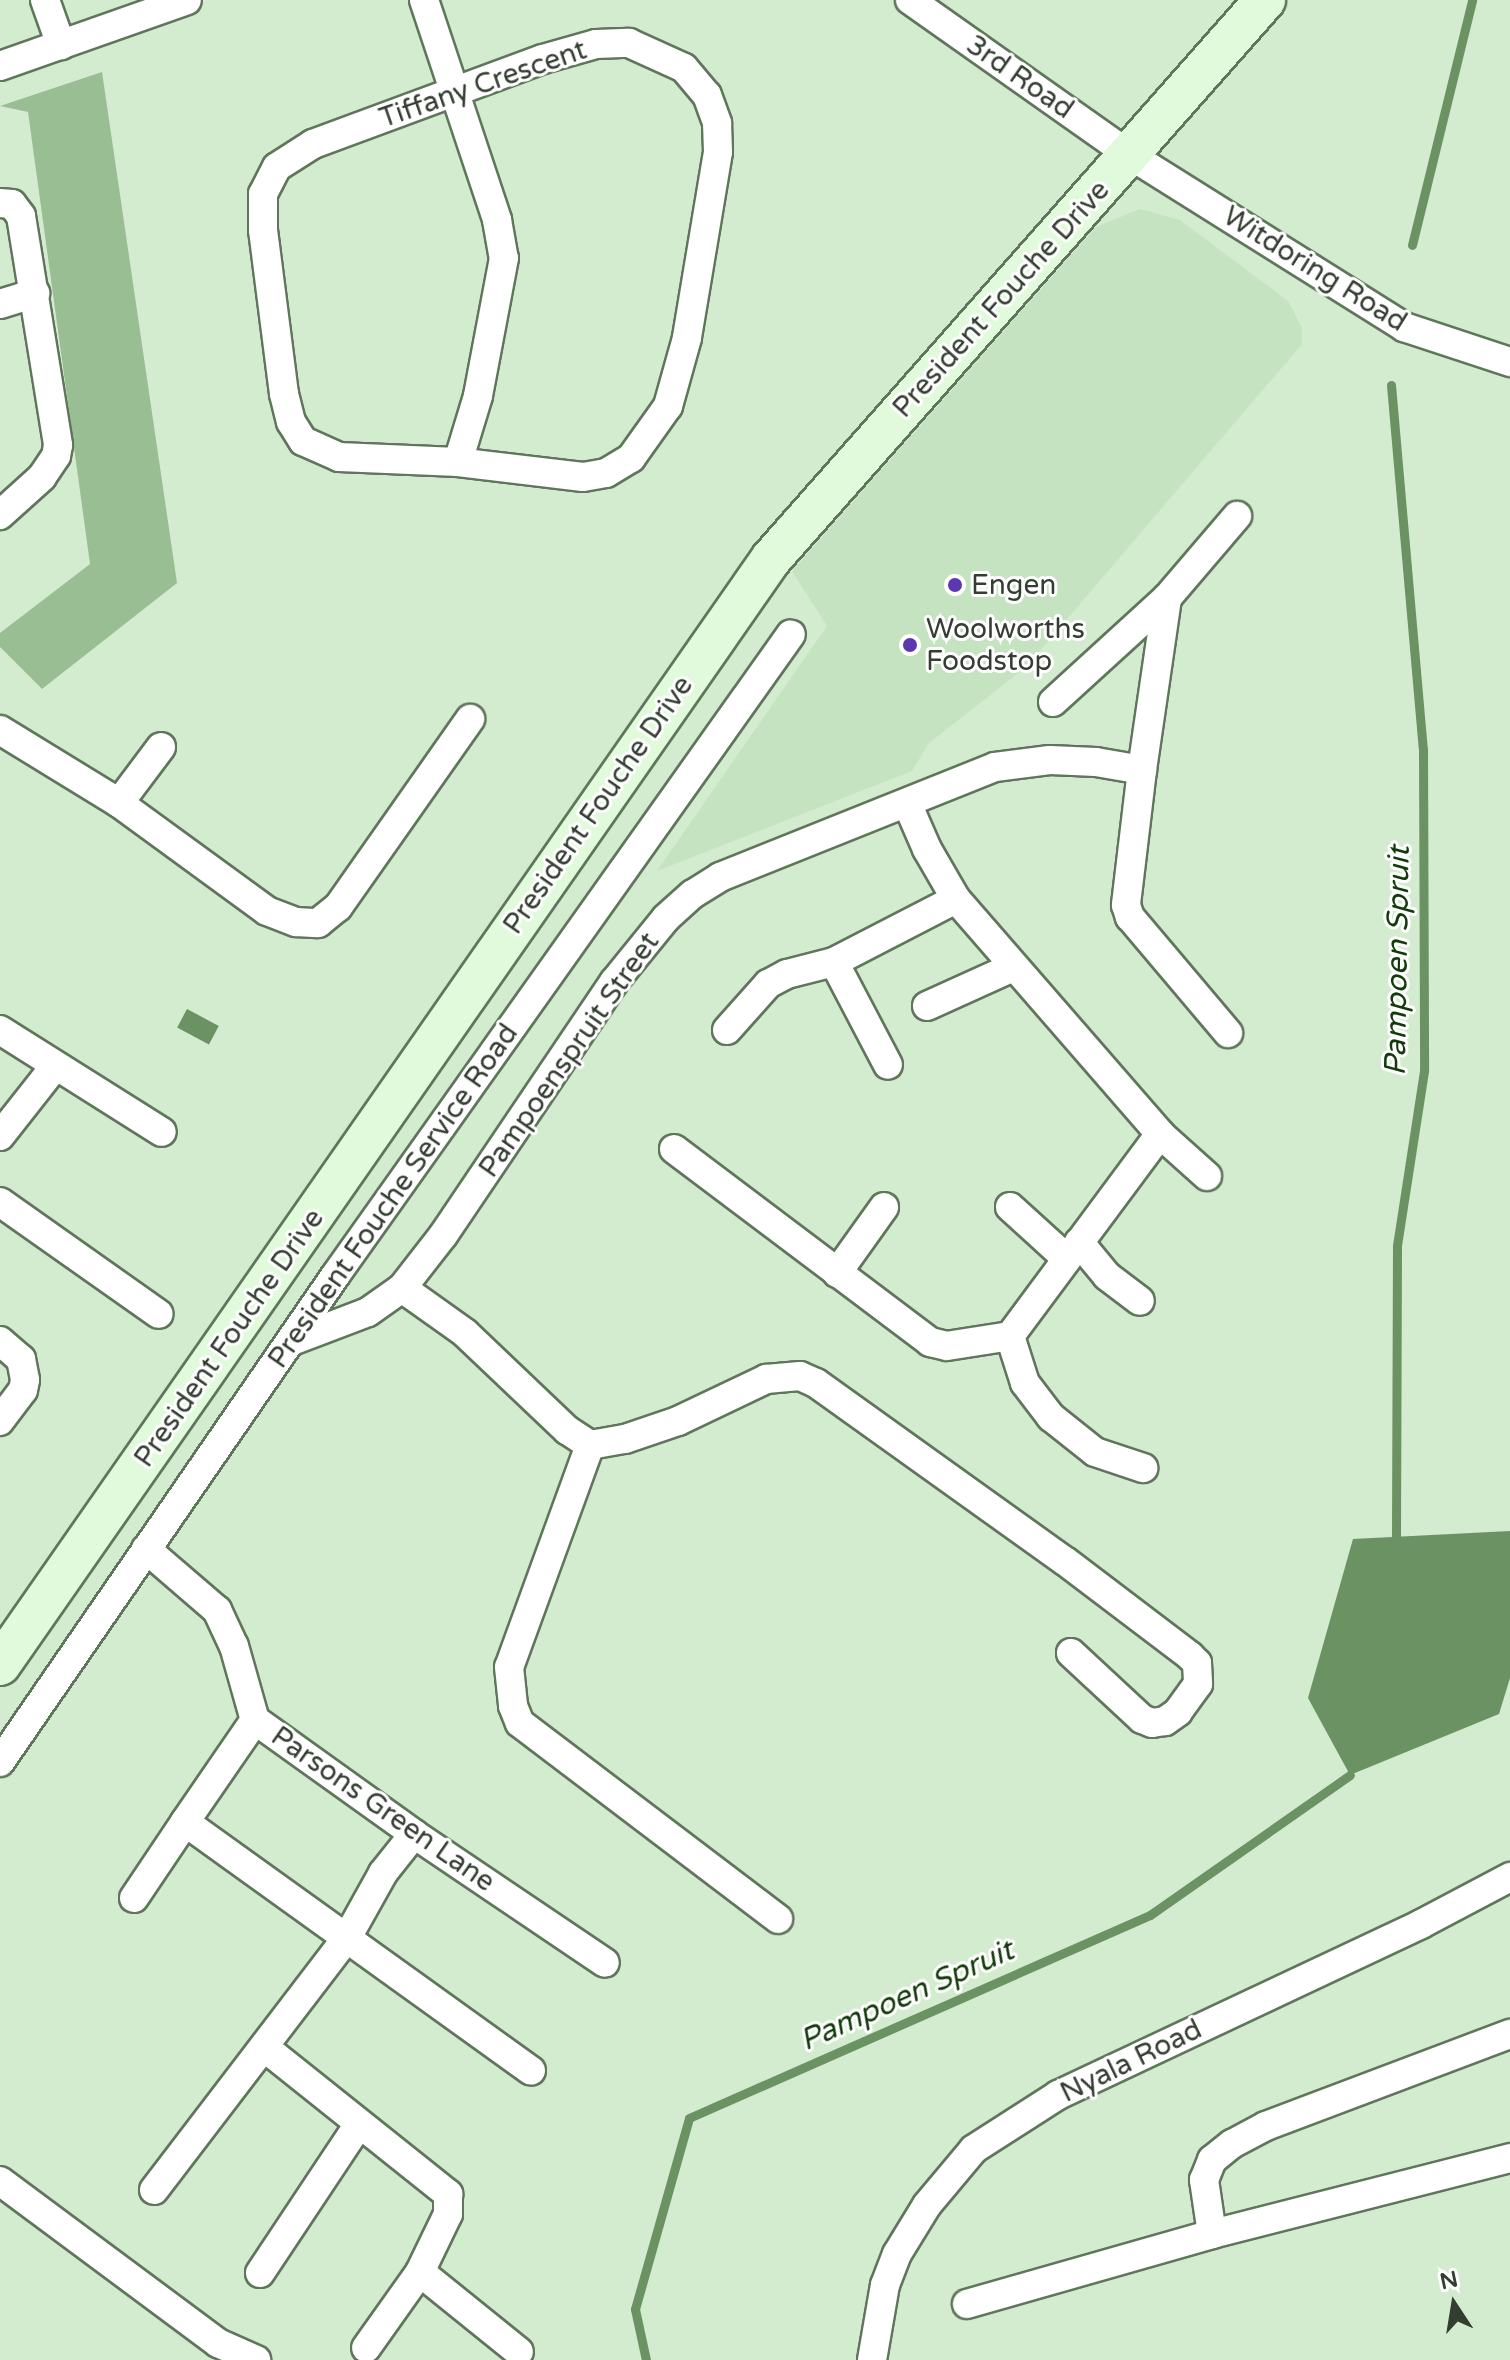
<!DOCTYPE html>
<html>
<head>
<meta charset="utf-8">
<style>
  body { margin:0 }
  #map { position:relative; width:1510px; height:2360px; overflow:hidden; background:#d3ebce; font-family:"Varela Round",sans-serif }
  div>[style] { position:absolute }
  .built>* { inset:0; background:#c5e3c0 }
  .green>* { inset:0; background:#9abe93 }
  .water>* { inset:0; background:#6a9263; transform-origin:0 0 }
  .stream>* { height:9px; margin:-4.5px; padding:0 4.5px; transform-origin:4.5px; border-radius:4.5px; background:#6a9263 }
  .roads { filter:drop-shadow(2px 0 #60765c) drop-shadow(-2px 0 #60765c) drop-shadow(0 2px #60765c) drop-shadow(0 -2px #60765c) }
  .street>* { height:28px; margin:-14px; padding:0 14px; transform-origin:14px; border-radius:14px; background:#fff }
  .secondary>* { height:40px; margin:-20px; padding:0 20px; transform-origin:20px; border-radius:20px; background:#e1fadc }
  .dots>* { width:22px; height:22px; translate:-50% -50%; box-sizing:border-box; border:4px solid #fff; border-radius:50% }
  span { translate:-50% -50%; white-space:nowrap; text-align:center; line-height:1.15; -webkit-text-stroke:6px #fff; paint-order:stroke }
  .street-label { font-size:28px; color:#333d31 }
  .poi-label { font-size:28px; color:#333d31 }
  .left { translate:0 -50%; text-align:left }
  .water-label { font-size:30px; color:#123b0a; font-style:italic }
  .north { position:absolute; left:1414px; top:2264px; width:80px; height:80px; -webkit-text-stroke:6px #fff; paint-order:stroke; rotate:348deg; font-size:22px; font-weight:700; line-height:32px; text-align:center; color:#333d31 }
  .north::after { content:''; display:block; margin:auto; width:28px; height:36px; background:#333d31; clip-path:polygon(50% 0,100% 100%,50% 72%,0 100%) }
</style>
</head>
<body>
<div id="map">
  <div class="built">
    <div style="clip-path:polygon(1140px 209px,1180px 220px,1288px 301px,1302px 328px,1302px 344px,1026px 667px,929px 743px,912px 771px,657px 871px,827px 626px,792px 571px,1096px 227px)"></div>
  </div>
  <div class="green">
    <div style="clip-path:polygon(102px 72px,177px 583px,42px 689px,0 647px,0 633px,90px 564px,28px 112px,0 106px)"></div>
  </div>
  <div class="water">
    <div style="left:187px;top:1009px;width:36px;height:21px;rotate:28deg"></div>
    <div style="clip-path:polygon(1510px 1531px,1510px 1678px,1499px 1714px,1350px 1775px,1308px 1698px,1353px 1539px)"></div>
  </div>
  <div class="stream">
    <div style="left:1412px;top:245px;width:252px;rotate:-76.2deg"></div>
    <div style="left:1391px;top:385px;width:365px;rotate:85deg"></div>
    <div style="left:1423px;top:749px;width:322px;rotate:89.8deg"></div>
    <div style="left:1424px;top:1071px;width:177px;rotate:98.8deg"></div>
    <div style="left:1397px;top:1246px;width:291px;rotate:90.2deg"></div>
    <div style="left:646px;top:2360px;width:52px;rotate:-102.2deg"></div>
    <div style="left:635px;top:2309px;width:198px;rotate:-74.2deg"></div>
    <div style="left:689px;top:2118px;width:504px;rotate:-23.77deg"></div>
    <div style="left:1150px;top:1915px;width:244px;rotate:-35deg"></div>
  </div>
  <div class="roads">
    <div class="street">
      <div style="left:45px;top:0;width:48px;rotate:70.4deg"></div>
      <div style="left:424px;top:0;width:232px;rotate:71.6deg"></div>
      <div style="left:497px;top:220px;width:39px;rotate:80deg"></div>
      <div style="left:504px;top:258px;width:140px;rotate:100.7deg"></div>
      <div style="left:478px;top:396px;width:69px;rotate:106.9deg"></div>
      <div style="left:910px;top:0;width:269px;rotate:35.2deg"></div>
      <div style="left:1130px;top:155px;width:324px;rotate:32.1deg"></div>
      <div style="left:1404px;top:327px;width:112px;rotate:18.3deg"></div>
      <div style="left:629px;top:43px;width:60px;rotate:24.4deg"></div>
      <div style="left:684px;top:68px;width:35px;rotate:50deg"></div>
      <div style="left:707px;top:95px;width:30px;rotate:70deg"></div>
      <div style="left:717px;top:123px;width:29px;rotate:88deg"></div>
      <div style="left:718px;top:152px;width:189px;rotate:99.5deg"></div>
      <div style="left:687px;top:338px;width:71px;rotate:105.6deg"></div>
      <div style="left:668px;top:406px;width:64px;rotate:125.4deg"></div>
      <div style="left:631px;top:458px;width:29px;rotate:149deg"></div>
      <div style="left:606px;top:473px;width:23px;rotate:170deg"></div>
      <div style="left:583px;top:477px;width:126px;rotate:-173.2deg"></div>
      <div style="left:458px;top:462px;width:119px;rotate:-177.6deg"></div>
      <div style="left:339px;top:457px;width:39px;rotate:-156deg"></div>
      <div style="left:303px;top:441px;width:22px;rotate:-122deg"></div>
      <div style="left:291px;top:422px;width:29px;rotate:-104deg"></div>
      <div style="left:284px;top:394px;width:165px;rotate:-97.3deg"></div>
      <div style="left:263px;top:230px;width:36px;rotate:-90deg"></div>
      <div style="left:263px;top:194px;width:30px;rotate:-63deg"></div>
      <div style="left:277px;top:167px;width:43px;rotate:-32.6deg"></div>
      <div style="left:313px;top:144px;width:245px;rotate:-20.3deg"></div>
      <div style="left:543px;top:59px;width:55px;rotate:-15.8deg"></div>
      <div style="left:596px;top:44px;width:33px;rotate:-2deg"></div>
      <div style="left:0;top:66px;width:198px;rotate:-19.4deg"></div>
      <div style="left:0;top:203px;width:12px;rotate:5deg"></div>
      <div style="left:12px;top:204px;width:15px;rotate:53deg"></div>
      <div style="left:21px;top:216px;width:232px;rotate:80.8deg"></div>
      <div style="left:58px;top:445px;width:11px;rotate:100deg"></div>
      <div style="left:56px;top:456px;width:25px;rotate:124deg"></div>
      <div style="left:42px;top:477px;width:57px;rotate:137.9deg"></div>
      <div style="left:0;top:304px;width:37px;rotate:-17deg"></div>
      <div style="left:1053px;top:702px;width:154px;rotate:-42.4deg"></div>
      <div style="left:0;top:730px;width:140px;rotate:31.5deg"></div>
      <div style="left:119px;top:803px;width:183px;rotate:36.1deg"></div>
      <div style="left:267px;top:911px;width:31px;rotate:21deg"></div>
      <div style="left:296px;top:922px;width:22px;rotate:3deg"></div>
      <div style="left:318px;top:923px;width:26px;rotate:-39deg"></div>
      <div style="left:338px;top:907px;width:230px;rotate:-54.9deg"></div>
      <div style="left:1142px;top:770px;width:174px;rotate:-81.7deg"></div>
      <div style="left:1167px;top:598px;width:108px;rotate:-49.5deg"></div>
      <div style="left:119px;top:803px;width:70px;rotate:-53.1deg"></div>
      <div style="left:907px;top:803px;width:50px;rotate:66.5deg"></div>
      <div style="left:927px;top:849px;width:58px;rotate:59.9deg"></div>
      <div style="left:956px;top:899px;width:311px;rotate:49deg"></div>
      <div style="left:1160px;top:1134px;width:63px;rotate:41.8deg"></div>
      <div style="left:834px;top:962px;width:116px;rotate:62.3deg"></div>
      <div style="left:927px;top:1006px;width:94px;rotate:-24.4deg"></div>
      <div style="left:0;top:1030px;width:191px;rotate:32.2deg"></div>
      <div style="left:727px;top:1030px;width:62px;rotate:-48.3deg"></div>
      <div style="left:768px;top:984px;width:21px;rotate:-28deg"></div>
      <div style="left:787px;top:974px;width:49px;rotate:-14.3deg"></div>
      <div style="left:834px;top:962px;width:137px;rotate:-27.3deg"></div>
      <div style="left:0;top:1136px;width:89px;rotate:-51.8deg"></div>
      <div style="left:674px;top:1149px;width:321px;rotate:37deg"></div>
      <div style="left:930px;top:1342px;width:17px;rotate:13deg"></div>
      <div style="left:947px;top:1346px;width:64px;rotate:-9deg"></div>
      <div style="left:1010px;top:1336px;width:252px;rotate:-53.4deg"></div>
      <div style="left:0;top:1202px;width:194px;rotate:35.2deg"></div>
      <div style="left:1010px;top:1207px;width:76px;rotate:42.3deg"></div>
      <div style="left:1079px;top:1242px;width:44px;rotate:50.5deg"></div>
      <div style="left:1107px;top:1276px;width:41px;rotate:37.1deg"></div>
      <div style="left:837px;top:1273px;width:81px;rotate:-54.5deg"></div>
      <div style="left:402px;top:1288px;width:77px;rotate:35.5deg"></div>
      <div style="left:465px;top:1333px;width:141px;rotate:43.6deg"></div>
      <div style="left:567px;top:1430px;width:27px;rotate:33deg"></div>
      <div style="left:590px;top:1445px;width:36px;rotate:-10deg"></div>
      <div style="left:625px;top:1439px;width:56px;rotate:-18.8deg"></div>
      <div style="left:678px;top:1421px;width:98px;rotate:-25.5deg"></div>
      <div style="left:766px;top:1379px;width:34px;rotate:-5deg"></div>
      <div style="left:800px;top:1376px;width:17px;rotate:24deg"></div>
      <div style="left:816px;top:1383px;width:306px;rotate:35.6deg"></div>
      <div style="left:1065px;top:1561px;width:157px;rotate:37.2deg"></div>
      <div style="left:1190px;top:1656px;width:10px;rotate:45deg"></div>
      <div style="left:1197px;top:1663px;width:21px;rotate:87deg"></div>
      <div style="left:1198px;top:1684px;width:34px;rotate:126deg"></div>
      <div style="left:1178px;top:1712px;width:16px;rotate:145deg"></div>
      <div style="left:1165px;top:1721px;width:13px;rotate:171deg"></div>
      <div style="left:1152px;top:1723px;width:11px;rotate:-158deg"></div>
      <div style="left:1142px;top:1719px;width:97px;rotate:-137.1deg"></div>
      <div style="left:1010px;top:1336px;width:49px;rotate:72.3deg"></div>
      <div style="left:1025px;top:1383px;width:43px;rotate:52.6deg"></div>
      <div style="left:1051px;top:1417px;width:56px;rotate:38.5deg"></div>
      <div style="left:1095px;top:1452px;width:51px;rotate:18.4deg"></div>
      <div style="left:0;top:1341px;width:28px;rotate:41deg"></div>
      <div style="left:21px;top:1359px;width:21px;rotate:79deg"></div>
      <div style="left:25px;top:1380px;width:10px;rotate:101deg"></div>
      <div style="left:23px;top:1390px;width:39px;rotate:127deg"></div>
      <div style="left:292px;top:1341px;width:81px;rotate:-20.9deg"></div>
      <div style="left:368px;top:1312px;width:42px;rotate:-35.2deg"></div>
      <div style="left:402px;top:1288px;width:68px;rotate:-52.1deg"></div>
      <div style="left:444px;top:1234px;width:304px;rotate:-56deg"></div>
      <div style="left:614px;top:982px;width:82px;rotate:-50.9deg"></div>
      <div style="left:666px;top:918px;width:36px;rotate:-42deg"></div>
      <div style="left:693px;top:894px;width:32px;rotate:-32deg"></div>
      <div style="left:720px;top:877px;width:296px;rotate:-21.8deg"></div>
      <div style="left:995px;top:767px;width:55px;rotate:-7.3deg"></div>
      <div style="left:1050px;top:760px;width:46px;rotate:2.5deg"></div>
      <div style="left:1096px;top:762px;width:47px;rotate:9.9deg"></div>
      <div style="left:1142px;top:770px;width:136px;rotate:96.8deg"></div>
      <div style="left:1126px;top:905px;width:13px;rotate:72deg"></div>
      <div style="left:1130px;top:917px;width:152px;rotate:49.8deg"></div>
      <div style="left:590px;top:1445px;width:236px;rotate:110deg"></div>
      <div style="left:509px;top:1667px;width:39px;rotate:84deg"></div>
      <div style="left:513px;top:1706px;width:18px;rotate:68deg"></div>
      <div style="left:520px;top:1723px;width:324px;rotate:37.2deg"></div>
      <div style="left:146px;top:1549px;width:94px;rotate:40.7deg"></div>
      <div style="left:217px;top:1610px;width:40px;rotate:65deg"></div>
      <div style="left:234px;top:1646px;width:77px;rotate:74.2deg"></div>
      <div style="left:255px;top:1720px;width:196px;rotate:35.6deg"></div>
      <div style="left:414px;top:1834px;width:230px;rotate:34deg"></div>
      <div style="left:255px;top:1720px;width:124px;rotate:124.5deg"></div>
      <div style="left:185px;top:1822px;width:426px;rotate:35.7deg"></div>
      <div style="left:0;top:1762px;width:590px;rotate:-55.42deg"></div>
      <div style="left:335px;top:1276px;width:787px;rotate:-54.61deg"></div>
      <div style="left:134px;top:1898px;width:92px;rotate:-56.1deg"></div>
      <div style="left:264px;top:2047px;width:236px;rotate:38.6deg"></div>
      <div style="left:448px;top:2194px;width:20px;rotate:90deg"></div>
      <div style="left:448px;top:2214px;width:64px;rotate:115.8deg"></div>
      <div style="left:420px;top:2272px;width:93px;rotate:125.4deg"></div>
      <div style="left:0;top:2181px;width:272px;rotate:36.6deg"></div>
      <div style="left:218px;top:2343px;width:42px;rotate:24.1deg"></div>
      <div style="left:154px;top:2190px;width:320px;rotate:-52.6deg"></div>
      <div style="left:348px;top:1936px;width:72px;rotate:-60.9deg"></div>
      <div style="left:383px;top:1873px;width:50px;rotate:-51.5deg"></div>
      <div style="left:1212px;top:2234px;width:55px;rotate:-98.4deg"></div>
      <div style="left:1204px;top:2180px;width:22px;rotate:-68deg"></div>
      <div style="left:1212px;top:2160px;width:26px;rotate:-39deg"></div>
      <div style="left:1232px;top:2144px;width:38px;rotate:-28deg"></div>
      <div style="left:1266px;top:2126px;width:261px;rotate:-20.7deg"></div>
      <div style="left:420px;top:2272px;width:127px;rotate:38.9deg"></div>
      <div style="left:260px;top:2273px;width:179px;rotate:-56.4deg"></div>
      <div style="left:967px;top:2304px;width:255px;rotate:-15.9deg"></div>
      <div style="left:1212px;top:2234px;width:308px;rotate:-14.3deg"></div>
      <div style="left:872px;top:2360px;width:76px;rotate:-80.2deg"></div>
      <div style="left:885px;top:2285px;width:33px;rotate:-69deg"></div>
      <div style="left:897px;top:2254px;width:57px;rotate:-58.5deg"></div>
      <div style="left:927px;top:2205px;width:73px;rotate:-50deg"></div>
      <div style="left:974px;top:2149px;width:100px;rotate:-32.7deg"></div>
      <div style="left:1058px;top:2095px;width:401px;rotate:-25.2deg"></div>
      <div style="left:1421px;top:1924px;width:101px;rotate:-27.8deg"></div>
    </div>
    <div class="secondary">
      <div style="left:0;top:1665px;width:1348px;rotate:-55.12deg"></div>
      <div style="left:771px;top:559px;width:746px;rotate:-48.53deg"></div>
    </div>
  </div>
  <div class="dots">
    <div style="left:955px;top:585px;background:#5b38b0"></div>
    <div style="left:910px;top:645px;background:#5b38b0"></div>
  </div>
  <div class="street-label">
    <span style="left:1020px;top:77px;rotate:35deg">3rd Road</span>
    <span style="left:483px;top:84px;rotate:-19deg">Tiffany Crescent</span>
    <span style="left:1315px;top:269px;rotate:32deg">Witdoring Road</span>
    <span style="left:1001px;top:299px;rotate:-48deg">President Fouche Drive</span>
    <span style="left:598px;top:805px;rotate:-55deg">President Fouche Drive</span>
    <span style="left:569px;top:1055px;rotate:-55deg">Pampoenspruit Street</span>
    <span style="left:393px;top:1196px;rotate:-55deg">President Fouche Service Road</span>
    <span style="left:229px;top:1338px;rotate:-55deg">President Fouche Drive</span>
    <span style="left:383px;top:1809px;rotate:35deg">Parsons Green Lane</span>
    <span style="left:1131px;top:2061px;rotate:-26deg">Nyala Road</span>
  </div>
  <div class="poi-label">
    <span class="left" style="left:971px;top:585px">Engen</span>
    <span class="left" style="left:926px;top:645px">Woolworths<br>Foodstop</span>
  </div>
  <div class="water-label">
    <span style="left:1398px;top:961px;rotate:-89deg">Pampoen Spruit</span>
    <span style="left:907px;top:1996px;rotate:-24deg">Pampoen Spruit</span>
  </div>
  <div class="north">N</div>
</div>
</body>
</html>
